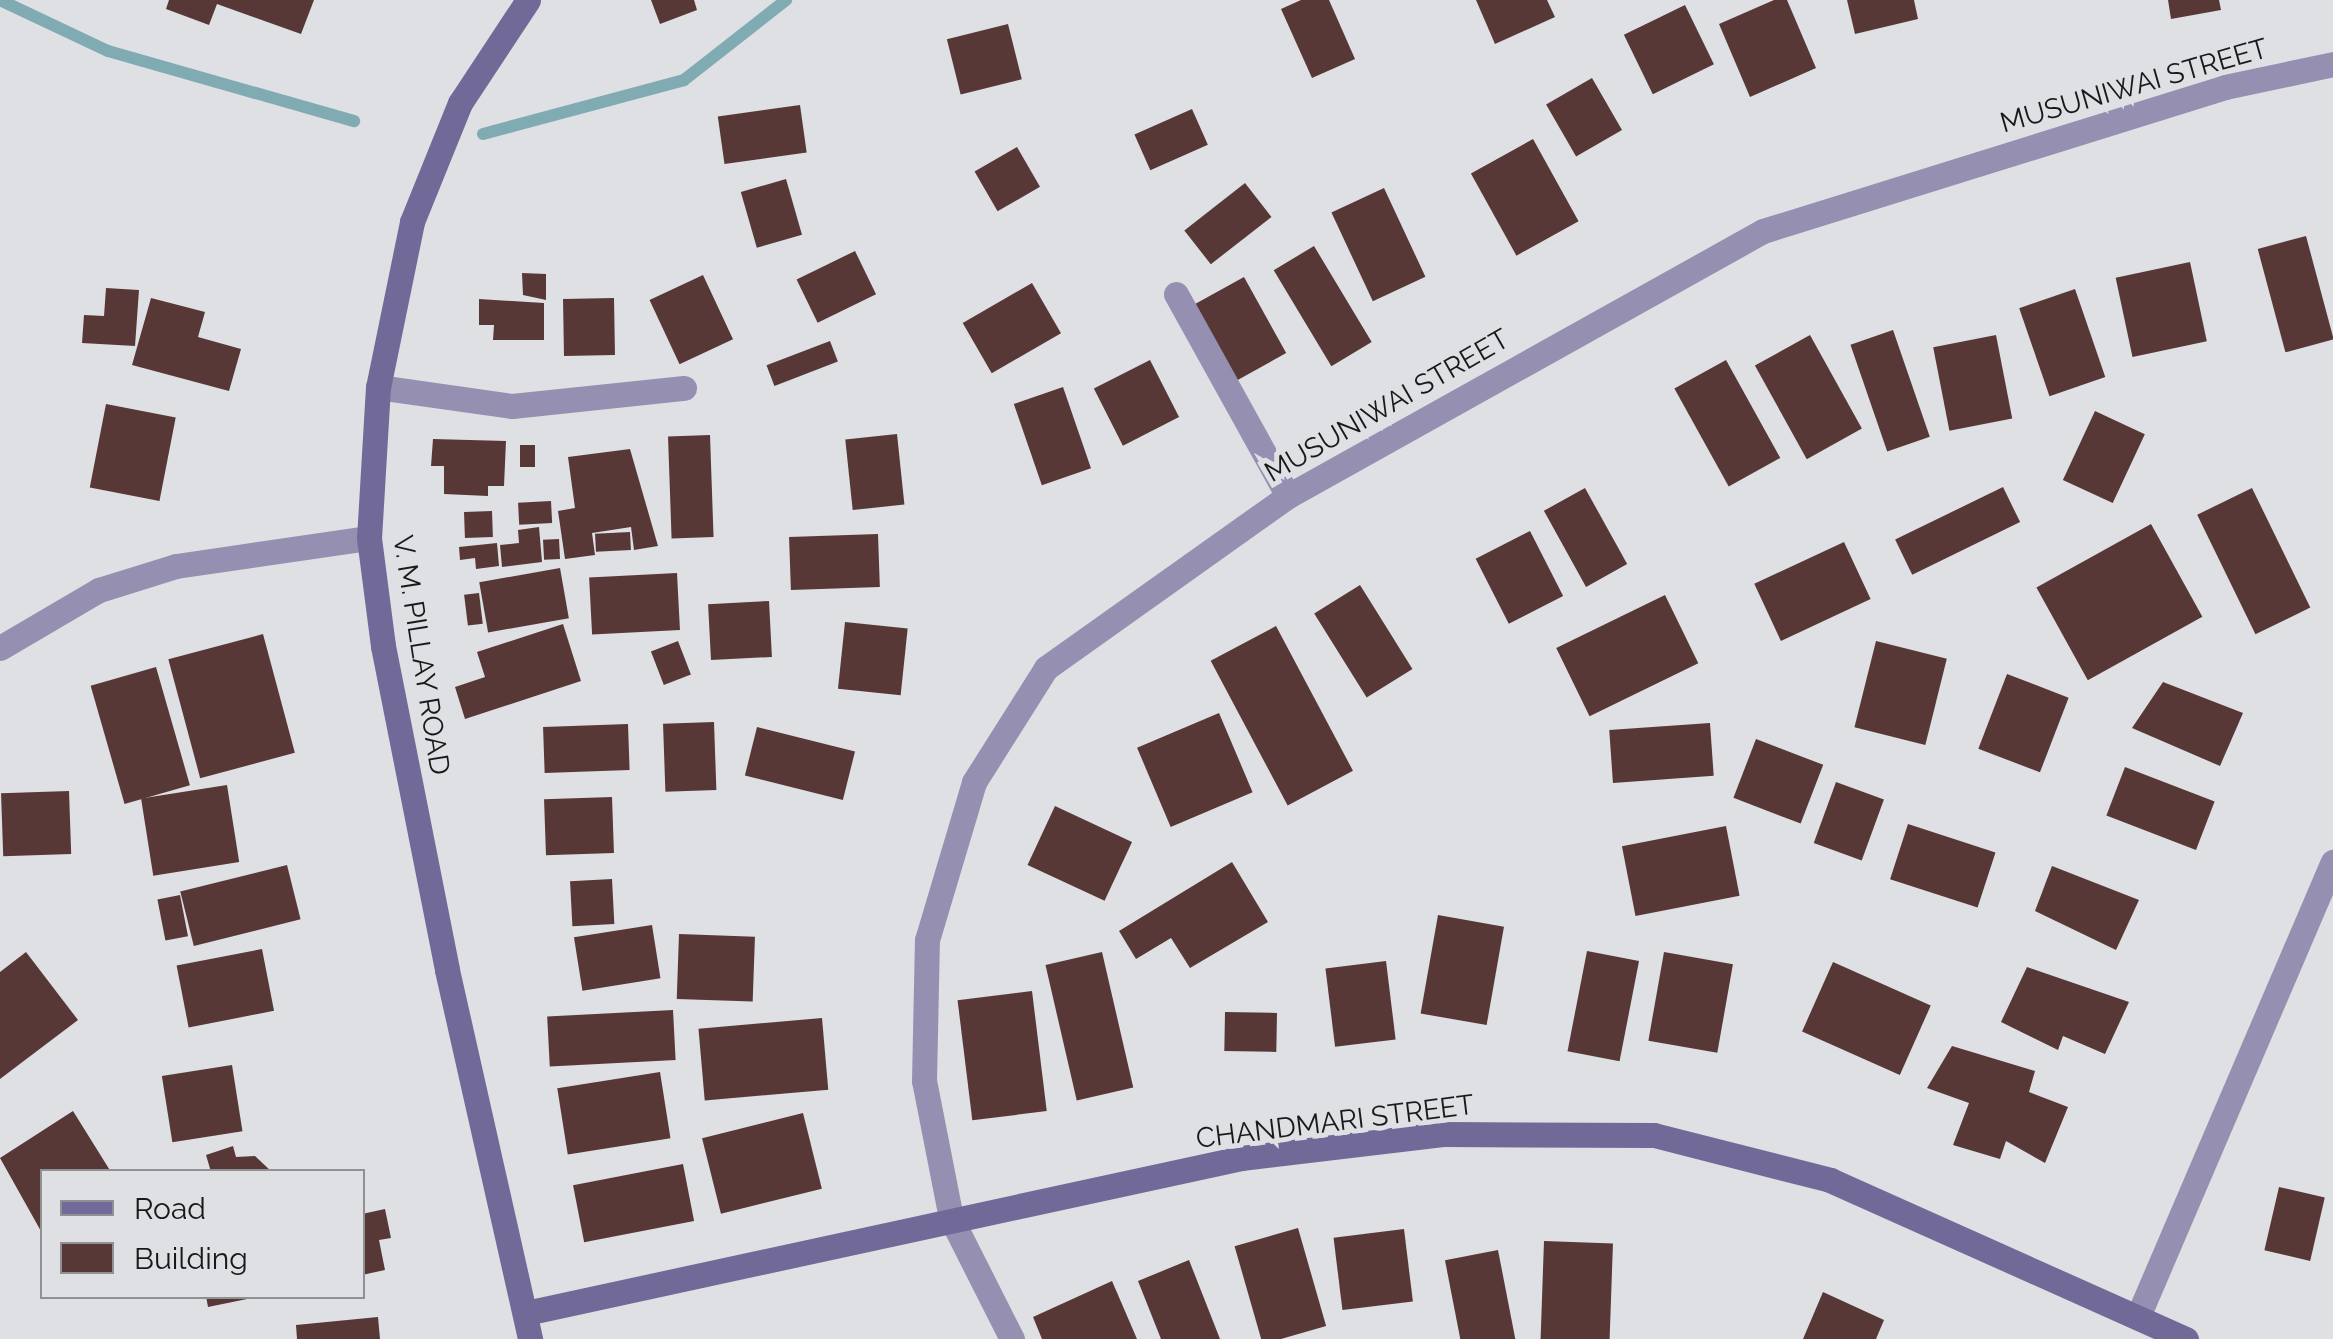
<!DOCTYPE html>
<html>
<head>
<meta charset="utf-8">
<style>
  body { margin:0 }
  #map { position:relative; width:2333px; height:1339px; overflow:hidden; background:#dee0e4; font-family:Raleway,sans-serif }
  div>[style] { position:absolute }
  .stream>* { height:12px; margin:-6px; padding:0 6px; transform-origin:6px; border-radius:6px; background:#81abb3 }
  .building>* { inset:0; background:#583837; transform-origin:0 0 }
  .street>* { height:25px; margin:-12.5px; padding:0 12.5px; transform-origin:12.5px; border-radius:12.5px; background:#9590b1 }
  .secondary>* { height:25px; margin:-12.5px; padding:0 12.5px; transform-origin:12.5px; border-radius:12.5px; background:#716a98 }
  span { translate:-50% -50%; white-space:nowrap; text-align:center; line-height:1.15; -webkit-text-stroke:10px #dee0e4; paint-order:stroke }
  .street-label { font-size:28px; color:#18191a }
  .legend { position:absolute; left:40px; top:1169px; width:325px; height:130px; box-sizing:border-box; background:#dee0e4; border:2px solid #8f9093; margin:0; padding:12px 18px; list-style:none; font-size:30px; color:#18191a }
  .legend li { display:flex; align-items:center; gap:20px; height:50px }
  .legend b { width:50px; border:2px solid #8f9093 }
</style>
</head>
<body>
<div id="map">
  <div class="stream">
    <div style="left:0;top:0;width:119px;rotate:25.3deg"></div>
    <div style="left:108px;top:51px;width:256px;rotate:15.9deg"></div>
    <div style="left:483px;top:134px;width:208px;rotate:-15deg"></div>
    <div style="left:684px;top:80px;width:130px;rotate:-38.1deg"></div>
  </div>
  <div class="building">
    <div style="clip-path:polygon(169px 0,314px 0,301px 34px,217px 4px,209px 25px,166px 9px)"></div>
    <div style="clip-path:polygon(651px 0,694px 0,697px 10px,660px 24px)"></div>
    <div style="clip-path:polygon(1301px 0,1329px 0,1355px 59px,1312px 78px,1281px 9px)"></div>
    <div style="clip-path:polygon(1476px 0,1547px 0,1555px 17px,1495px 44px)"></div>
    <div style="clip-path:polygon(1774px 0,1787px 0,1816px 68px,1750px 97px,1719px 24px)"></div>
    <div style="clip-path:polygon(1847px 0,1914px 0,1918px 19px,1855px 34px)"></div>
    <div style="clip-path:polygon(2168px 0,2219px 0,2221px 10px,2171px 19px)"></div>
    <div style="left:1685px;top:5px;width:66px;height:68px;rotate:64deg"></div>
    <div style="left:1008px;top:24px;width:57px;height:63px;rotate:76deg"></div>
    <div style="left:1592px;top:78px;width:60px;height:53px;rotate:60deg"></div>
    <div style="left:800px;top:105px;width:48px;height:83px;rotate:82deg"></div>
    <div style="left:1192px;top:109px;width:39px;height:63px;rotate:66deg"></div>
    <div style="left:1533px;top:139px;width:94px;height:71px;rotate:61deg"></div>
    <div style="left:1017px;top:147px;width:46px;height:49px;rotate:60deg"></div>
    <div style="left:786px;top:179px;width:58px;height:47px;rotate:74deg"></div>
    <div style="left:1245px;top:183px;width:43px;height:77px;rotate:52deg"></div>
    <div style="left:1384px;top:188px;width:98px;height:58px;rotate:65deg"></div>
    <div style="left:2306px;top:236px;width:107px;height:50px;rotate:75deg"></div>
    <div style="left:1314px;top:246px;width:112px;height:47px;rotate:59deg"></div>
    <div style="left:855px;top:251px;width:48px;height:65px;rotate:64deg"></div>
    <div style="left:2190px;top:262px;width:81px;height:76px;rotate:78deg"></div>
    <div style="clip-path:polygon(522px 273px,546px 274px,546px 300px,523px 295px)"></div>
    <div style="left:703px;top:275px;width:71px;height:59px;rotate:65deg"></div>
    <div style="left:1244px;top:277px;width:87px;height:58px;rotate:61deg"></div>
    <div style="left:1032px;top:283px;width:58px;height:80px;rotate:60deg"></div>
    <div style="clip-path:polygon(106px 288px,139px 290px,135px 346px,82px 343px,84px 315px,104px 316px)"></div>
    <div style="left:2075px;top:289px;width:93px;height:59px;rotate:71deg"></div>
    <div style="clip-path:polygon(151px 298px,205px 312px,198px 337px,241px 349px,229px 391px,132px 365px)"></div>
    <div style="left:614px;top:298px;width:57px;height:51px;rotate:89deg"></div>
    <div style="clip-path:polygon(479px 299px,544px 303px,544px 340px,493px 340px,494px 325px,479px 325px)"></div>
    <div style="left:1893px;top:330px;width:113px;height:45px;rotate:71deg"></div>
    <div style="left:1810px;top:335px;width:107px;height:63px;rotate:61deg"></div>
    <div style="left:1996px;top:335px;width:85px;height:64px;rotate:79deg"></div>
    <div style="left:830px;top:341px;width:22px;height:68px;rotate:69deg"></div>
    <div style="left:1150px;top:360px;width:64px;height:63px;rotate:63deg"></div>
    <div style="left:1726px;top:360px;width:112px;height:59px;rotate:61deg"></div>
    <div style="left:1063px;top:387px;width:86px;height:52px;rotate:71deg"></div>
    <div style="left:106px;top:404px;width:71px;height:85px;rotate:11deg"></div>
    <div style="left:2095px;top:411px;width:55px;height:76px;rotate:25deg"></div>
    <div style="left:897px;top:434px;width:71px;height:52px;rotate:84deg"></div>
    <div style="left:710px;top:435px;width:102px;height:42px;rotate:88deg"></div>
    <div style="clip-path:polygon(433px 439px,506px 441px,504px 486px,488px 486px,488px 496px,444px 494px,444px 466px,431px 466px)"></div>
    <div style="left:520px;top:445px;width:15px;height:22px"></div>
    <div style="clip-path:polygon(630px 449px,658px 546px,634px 550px,631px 527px,592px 533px,595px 555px,565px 559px,558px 511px,575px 508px,568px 457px)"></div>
    <div style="left:2003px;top:487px;width:39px;height:120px;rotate:64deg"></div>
    <div style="left:1585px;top:488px;width:87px;height:47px;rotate:61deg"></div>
    <div style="left:2252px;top:488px;width:133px;height:61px;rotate:64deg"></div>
    <div style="left:551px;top:501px;width:22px;height:33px;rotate:87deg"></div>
    <div style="left:492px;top:511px;width:26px;height:28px;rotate:88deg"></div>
    <div style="left:2151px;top:524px;width:106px;height:131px;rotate:61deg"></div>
    <div style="clip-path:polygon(539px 527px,542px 562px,502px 567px,500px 545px,519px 543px,518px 530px)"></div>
    <div style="left:1530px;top:531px;width:73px;height:61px;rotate:63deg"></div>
    <div style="left:630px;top:532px;width:18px;height:35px;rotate:87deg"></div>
    <div style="left:878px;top:534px;width:53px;height:89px;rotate:88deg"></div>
    <div style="left:559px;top:539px;width:20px;height:16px;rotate:87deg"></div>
    <div style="left:1844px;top:542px;width:63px;height:99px;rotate:65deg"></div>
    <div style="clip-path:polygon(497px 543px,499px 566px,476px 569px,475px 558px,460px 560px,459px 547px)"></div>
    <div style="left:560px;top:568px;width:51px;height:82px;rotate:80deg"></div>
    <div style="left:677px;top:573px;width:57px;height:88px;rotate:87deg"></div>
    <div style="left:1360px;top:585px;width:99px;height:54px;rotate:58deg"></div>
    <div style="left:479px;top:593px;width:31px;height:15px;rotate:83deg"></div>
    <div style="left:1665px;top:595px;width:76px;height:121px;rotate:64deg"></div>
    <div style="left:769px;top:601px;width:56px;height:61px;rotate:87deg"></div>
    <div style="left:845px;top:622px;width:63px;height:67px;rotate:6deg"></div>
    <div style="clip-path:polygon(563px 624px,581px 681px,465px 719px,455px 687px,485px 677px,477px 652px)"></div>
    <div style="left:1276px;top:626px;width:164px;height:74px;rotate:62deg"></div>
    <div style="left:263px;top:634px;width:123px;height:98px;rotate:75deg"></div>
    <div style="left:678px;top:641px;width:36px;height:29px;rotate:69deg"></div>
    <div style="left:1876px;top:641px;width:73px;height:89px;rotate:14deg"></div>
    <div style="left:156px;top:667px;width:123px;height:68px;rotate:74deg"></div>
    <div style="left:2007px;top:674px;width:66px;height:80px;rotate:21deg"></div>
    <div style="clip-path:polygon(2163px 682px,2243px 713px,2220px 766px,2132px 728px)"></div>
    <div style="left:1219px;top:713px;width:86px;height:89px;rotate:67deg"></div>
    <div style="left:714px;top:722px;width:68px;height:51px;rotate:88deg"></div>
    <div style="left:1710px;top:723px;width:53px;height:101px;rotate:86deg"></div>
    <div style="left:628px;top:724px;width:46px;height:85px;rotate:88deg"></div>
    <div style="left:757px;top:727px;width:101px;height:50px;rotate:14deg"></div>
    <div style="left:1756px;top:739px;width:72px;height:63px;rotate:21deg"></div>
    <div style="left:2125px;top:767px;width:96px;height:52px;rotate:21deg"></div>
    <div style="left:1836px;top:782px;width:51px;height:65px;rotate:20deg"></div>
    <div style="left:227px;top:785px;width:78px;height:87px;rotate:81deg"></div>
    <div style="left:69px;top:791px;width:63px;height:68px;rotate:88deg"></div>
    <div style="left:612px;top:797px;width:56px;height:68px;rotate:88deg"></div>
    <div style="left:1055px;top:806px;width:85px;height:65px;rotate:25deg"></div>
    <div style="left:1908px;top:824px;width:92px;height:58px;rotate:18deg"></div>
    <div style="left:1726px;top:826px;width:71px;height:106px;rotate:79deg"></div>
    <div style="clip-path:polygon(1232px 862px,1268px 922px,1190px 968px,1171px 938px,1136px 959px,1119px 931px)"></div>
    <div style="left:287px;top:865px;width:56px;height:110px;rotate:76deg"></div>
    <div style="clip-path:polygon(2052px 866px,2139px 900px,2116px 950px,2035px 911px)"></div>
    <div style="left:612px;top:879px;width:45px;height:42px;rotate:87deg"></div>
    <div style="left:180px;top:895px;width:42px;height:23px;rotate:79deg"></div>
    <div style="left:1438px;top:915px;width:67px;height:100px;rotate:10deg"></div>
    <div style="left:652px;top:925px;width:54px;height:79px;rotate:81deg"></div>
    <div style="left:679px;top:934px;width:76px;height:65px;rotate:2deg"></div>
    <div style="left:262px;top:949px;width:63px;height:87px;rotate:79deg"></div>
    <div style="left:1587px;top:951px;width:53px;height:102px;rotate:11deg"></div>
    <div style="clip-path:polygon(26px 952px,78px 1020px,0 1079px,0 972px)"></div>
    <div style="left:1102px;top:952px;width:139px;height:58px;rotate:77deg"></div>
    <div style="left:1664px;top:952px;width:70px;height:90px;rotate:10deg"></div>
    <div style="left:1386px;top:961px;width:79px;height:61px;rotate:83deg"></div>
    <div style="left:1833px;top:962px;width:107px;height:76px;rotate:24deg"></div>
    <div style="clip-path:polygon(2027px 967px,2129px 1002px,2105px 1054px,2063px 1036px,2058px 1050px,2001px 1022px)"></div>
    <div style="left:1032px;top:991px;width:121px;height:75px;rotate:83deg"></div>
    <div style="left:673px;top:1010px;width:50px;height:126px;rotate:87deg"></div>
    <div style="left:1225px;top:1012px;width:52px;height:39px;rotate:1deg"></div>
    <div style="left:822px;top:1018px;width:72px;height:124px;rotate:85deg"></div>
    <div style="clip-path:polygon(1952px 1046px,2035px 1071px,2029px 1092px,2068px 1107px,2045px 1163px,2006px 1141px,2000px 1159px,1953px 1145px,1969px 1103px,1927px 1088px)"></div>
    <div style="left:232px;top:1065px;width:67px;height:71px;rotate:81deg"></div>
    <div style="left:660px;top:1072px;width:67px;height:104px;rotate:81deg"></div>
    <div style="clip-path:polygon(73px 1111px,111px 1172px,42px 1172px,42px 1233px,0 1158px)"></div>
    <div style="left:803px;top:1113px;width:78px;height:104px;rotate:76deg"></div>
    <div style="clip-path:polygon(233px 1146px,236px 1157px,255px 1156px,272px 1172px,211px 1172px,206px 1155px)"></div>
    <div style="left:683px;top:1164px;width:58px;height:112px;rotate:79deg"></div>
    <div style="left:2279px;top:1187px;width:47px;height:65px;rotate:13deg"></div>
    <div style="clip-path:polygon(385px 1209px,391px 1238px,379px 1240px,385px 1270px,362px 1275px,362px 1214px)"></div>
    <div style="left:1298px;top:1228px;width:102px;height:66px;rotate:74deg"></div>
    <div style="left:1404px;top:1229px;width:73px;height:71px;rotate:83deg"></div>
    <div style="left:1544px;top:1241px;width:69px;height:98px;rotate:2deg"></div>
    <div style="left:1498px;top:1250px;width:91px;height:54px;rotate:79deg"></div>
    <div style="clip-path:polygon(1189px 1260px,1220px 1339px,1161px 1339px,1138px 1281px)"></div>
    <div style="clip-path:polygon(1112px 1281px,1137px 1339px,1042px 1339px,1033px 1317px)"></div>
    <div style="clip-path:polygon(1823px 1292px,1884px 1320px,1876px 1339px,1803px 1339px)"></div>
    <div style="clip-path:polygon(206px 1296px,252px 1296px,252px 1298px,208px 1307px)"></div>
    <div style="clip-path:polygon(378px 1317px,380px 1339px,297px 1339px,296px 1325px)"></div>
  </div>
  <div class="street">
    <div style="left:1176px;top:294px;width:231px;rotate:61deg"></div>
    <div style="left:378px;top:387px;width:135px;rotate:8.1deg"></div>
    <div style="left:512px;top:406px;width:173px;rotate:-6deg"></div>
    <div style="left:0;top:648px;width:115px;rotate:-30.4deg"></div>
    <div style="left:99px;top:590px;width:81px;rotate:-17.3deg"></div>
    <div style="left:176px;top:566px;width:195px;rotate:-8.3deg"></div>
    <div style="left:2139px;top:1314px;width:492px;rotate:-66.8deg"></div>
    <div style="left:1012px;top:1339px;width:136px;rotate:-116.8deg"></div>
    <div style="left:951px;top:1218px;width:140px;rotate:-101.1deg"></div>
    <div style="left:924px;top:1081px;width:141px;rotate:-88.8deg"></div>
    <div style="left:927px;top:940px;width:165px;rotate:-73.4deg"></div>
    <div style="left:974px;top:782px;width:135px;rotate:-57.7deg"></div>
    <div style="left:1046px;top:668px;width:297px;rotate:-35.4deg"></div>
    <div style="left:1288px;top:496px;width:544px;rotate:-29.16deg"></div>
    <div style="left:1763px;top:231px;width:484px;rotate:-17.3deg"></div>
    <div style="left:2225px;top:87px;width:110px;rotate:-12deg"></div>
  </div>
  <div class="secondary">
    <div style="left:528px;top:0;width:123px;rotate:123.4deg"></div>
    <div style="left:460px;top:103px;width:128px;rotate:112deg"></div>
    <div style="left:412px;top:222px;width:168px;rotate:101.6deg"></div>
    <div style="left:378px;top:387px;width:151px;rotate:93.4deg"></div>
    <div style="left:369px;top:538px;width:109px;rotate:82.6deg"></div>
    <div style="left:383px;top:646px;width:330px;rotate:78.8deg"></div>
    <div style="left:447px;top:970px;width:378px;rotate:77.3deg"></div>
    <div style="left:526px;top:1313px;width:732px;rotate:-12.23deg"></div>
    <div style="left:1241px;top:1158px;width:203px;rotate:-6.8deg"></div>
    <div style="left:1443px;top:1134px;width:211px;rotate:0.3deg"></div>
    <div style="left:1654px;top:1135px;width:182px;rotate:14.3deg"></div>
    <div style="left:1830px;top:1180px;width:390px;rotate:24.1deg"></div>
  </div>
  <div class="street-label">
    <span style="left:2134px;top:86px;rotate:-16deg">MUSUNIWAI STREET</span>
    <span style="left:1387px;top:406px;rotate:-30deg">MUSUNIWAI STREET</span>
    <span style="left:421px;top:655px;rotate:81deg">V. M. PILLAY ROAD</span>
    <span style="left:1335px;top:1122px;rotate:-7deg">CHANDMARI STREET</span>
  </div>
  <ul class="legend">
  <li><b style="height:12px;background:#716a98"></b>Road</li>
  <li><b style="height:28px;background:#583837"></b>Building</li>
  </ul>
</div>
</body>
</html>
